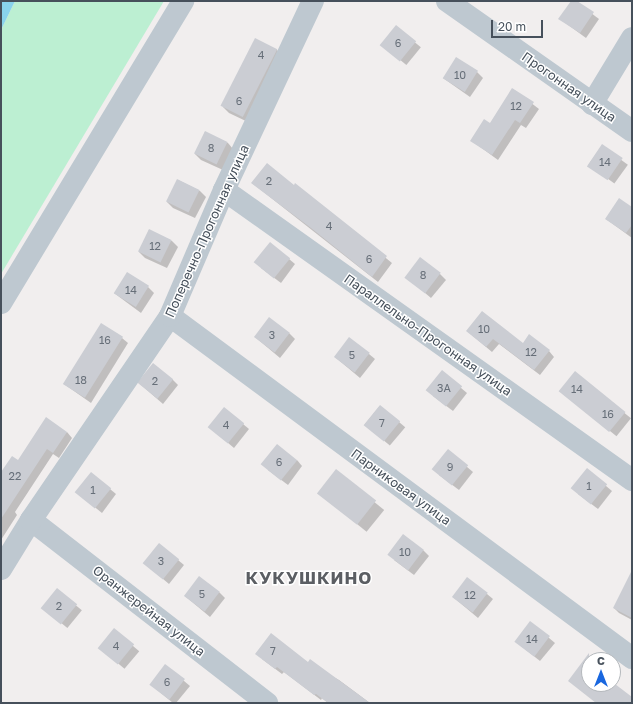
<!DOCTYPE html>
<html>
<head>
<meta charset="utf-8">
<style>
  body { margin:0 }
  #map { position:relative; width:633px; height:704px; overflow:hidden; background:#f1eeee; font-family:"Golos Text",sans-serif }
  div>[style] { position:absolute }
  .green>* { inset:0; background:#bcefd2 }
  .water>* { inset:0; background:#89d3ec }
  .shadow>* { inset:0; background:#0003; transform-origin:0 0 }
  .building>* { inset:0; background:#cbcdd3; transform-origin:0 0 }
  .minor>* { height:22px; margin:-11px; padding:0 11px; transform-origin:11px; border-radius:11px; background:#bec8d0 }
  span { translate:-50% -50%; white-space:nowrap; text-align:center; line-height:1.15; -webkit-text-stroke:3px #fff; paint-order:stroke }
  .number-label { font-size:11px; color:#676f79 }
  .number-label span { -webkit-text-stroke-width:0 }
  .street-label { font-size:13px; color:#46505b }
  .district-label { font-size:17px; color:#5b5e63; font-weight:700; letter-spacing:1px }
  .frame { position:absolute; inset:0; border:2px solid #46505b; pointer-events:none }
  .north { position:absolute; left:581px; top:652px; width:40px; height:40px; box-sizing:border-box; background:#fff; border:1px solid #b5b9bd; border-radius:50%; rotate:0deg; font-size:11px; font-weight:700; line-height:16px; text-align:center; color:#46505b }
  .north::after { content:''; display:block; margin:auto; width:14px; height:18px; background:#1967df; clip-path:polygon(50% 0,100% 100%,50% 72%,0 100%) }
  .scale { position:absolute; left:491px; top:20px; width:52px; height:18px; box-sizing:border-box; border:2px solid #46505b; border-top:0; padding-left:5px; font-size:12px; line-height:14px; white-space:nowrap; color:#46505b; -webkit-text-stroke:3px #fff; paint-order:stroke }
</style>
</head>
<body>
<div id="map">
  <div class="green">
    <div style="clip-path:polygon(15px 1px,164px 1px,1px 274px,1px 30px)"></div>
  </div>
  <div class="water">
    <div style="clip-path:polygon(1px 1px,15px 1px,1px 30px)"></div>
  </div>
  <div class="shadow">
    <div style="clip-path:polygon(572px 1px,575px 1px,599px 19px,586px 38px,560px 19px)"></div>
    <div style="left:396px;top:27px;width:32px;height:23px;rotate:39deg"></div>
    <div style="clip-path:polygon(276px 49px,282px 55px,250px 123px,229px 113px,223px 107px)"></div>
    <div style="clip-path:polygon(477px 72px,483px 78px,470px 97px,443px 78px)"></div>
    <div style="clip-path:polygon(513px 89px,539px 109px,526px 128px,521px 125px,498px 160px,472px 141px,490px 124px)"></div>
    <div style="clip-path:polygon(205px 132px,228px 143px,233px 149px,223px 170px,201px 160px,195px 154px)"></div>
    <div style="left:602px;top:146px;width:32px;height:23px;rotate:36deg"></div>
    <div style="clip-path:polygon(178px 180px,200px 191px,206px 197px,195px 218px,173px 208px,167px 202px)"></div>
    <div style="clip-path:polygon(252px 183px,295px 186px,296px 185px,392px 263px,378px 282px)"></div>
    <div style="clip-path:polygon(632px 208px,632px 238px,606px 219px)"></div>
    <div style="clip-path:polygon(149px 230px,172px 241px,178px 247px,167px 268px,145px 258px,139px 252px)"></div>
    <div style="clip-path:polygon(270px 243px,295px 264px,281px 283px,261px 268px)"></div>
    <div style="clip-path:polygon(440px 274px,446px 280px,431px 298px,406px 277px)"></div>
    <div style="clip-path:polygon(148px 287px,154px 293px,141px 313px,114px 293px)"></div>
    <div style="clip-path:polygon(467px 331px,549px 351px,554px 357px,540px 375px,499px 344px,492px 352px)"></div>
    <div style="clip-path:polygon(289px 333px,295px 339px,280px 358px,255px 337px)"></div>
    <div style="clip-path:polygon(122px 338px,128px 343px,91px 403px,64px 384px)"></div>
    <div style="clip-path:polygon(369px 354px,375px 359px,360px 378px,335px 357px)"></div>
    <div style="clip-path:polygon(442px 372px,467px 393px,453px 411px,433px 396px)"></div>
    <div style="left:575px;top:373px;width:72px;height:23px;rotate:39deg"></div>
    <div style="clip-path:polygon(172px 379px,178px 385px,163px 404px,140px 384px)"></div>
    <div style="left:380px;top:406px;width:33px;height:24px;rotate:40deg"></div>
    <div style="clip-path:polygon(243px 424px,249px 429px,234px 448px,209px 427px)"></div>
    <div style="clip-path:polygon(67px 432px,72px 438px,59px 458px,53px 454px,15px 512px,17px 515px,1px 540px,1px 474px)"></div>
    <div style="clip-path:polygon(448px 451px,473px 472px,459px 490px,439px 475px)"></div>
    <div style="clip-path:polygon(297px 460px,302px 466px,288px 485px,268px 470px)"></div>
    <div style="clip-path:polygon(587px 470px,612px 491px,598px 509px,578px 494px)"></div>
    <div style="left:336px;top:471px;width:62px;height:28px;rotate:39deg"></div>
    <div style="clip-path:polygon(110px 489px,116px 494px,102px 513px,76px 492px)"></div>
    <div style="clip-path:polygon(423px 550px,429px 556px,414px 575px,394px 560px)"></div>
    <div style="clip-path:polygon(178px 560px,184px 565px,169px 584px,144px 563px)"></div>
    <div style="clip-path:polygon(632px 587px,632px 620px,619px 613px,614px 608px)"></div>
    <div style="left:57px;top:590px;width:32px;height:23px;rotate:39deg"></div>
    <div style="clip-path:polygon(219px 592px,225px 598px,210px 617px,185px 596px)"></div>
    <div style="clip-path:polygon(487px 594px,493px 599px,478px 618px,453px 597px)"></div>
    <div style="clip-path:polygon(530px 622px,555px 643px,540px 661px,521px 646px)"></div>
    <div style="left:114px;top:630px;width:33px;height:23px;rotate:40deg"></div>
    <div style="clip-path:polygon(262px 659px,308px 663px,339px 680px,370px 703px,328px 703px,322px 698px,321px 700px,284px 672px,282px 674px)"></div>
    <div style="clip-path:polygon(165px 665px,190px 686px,176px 703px,173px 703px,156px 689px)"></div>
  </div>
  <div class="building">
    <div style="clip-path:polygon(571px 1px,577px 1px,594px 12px,580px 33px,558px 19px)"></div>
    <div style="left:396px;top:25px;width:26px;height:26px;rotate:39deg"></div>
    <div style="left:255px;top:38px;width:25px;height:76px;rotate:27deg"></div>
    <div style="left:456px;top:57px;width:26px;height:25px;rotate:32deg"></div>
    <div style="clip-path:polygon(512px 88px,534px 102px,520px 123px,515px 120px,492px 155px,470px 141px,484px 119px,490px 123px)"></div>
    <div style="left:205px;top:131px;width:25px;height:25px;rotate:26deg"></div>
    <div style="left:602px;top:144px;width:25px;height:27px;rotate:34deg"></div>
    <div style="clip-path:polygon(267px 163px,294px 185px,295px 183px,387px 256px,372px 277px,311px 228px,251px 183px)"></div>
    <div style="left:177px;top:179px;width:25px;height:25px;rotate:26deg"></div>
    <div style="clip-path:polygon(619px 198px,632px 207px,632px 225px,626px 233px,605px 219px)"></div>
    <div style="left:149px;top:229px;width:25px;height:25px;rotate:26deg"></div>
    <div style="left:270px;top:242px;width:26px;height:26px;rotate:39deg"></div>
    <div style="left:420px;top:257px;width:26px;height:26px;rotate:37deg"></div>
    <div style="left:127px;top:272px;width:26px;height:25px;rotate:32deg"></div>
    <div style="clip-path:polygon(482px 311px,523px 343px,529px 334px,550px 350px,534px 370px,493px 339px,486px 347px,466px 331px)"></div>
    <div style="left:269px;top:317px;width:26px;height:25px;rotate:37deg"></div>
    <div style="left:101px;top:323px;width:26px;height:72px;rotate:32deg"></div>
    <div style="left:349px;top:337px;width:26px;height:25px;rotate:37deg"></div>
    <div style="left:153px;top:363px;width:26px;height:25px;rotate:39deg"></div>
    <div style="left:442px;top:370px;width:26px;height:26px;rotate:39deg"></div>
    <div style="left:575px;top:371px;width:65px;height:26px;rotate:39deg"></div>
    <div style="left:380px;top:405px;width:26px;height:26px;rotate:39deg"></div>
    <div style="left:224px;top:407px;width:26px;height:26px;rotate:39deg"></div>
    <div style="clip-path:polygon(46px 417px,67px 432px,53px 453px,47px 449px,1px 519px,1px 472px,12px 456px,18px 460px)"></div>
    <div style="left:277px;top:444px;width:26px;height:26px;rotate:39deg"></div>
    <div style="left:448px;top:449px;width:26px;height:26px;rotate:39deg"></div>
    <div style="left:587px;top:468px;width:26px;height:26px;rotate:39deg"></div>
    <div style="left:336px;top:469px;width:51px;height:31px;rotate:38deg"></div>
    <div style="left:91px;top:472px;width:26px;height:26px;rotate:39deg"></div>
    <div style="left:403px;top:534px;width:26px;height:26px;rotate:37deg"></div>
    <div style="left:159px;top:543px;width:26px;height:26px;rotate:39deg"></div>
    <div style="clip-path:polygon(632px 570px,632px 618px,613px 608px)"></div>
    <div style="left:199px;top:576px;width:26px;height:25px;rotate:37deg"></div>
    <div style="left:467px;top:577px;width:26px;height:25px;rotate:37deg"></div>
    <div style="left:57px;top:588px;width:26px;height:26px;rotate:39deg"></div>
    <div style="left:530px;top:621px;width:25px;height:26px;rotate:37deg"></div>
    <div style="left:114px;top:628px;width:26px;height:26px;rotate:39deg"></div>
    <div style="clip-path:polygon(271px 633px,308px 662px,310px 659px,370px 703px,328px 703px,316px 694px,314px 695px,277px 667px,275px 669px,255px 654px)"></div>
    <div style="clip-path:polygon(589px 653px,589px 684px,615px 684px,632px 697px,632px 703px,596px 703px,568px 681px)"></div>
    <div style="left:165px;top:664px;width:25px;height:26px;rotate:37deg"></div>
  </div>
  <div class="minor">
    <div style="left:447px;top:1px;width:226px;rotate:35.1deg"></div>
    <div style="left:592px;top:104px;width:77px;rotate:-58.8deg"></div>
    <div style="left:224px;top:190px;width:501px;rotate:35.4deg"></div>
    <div style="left:1px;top:303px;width:353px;rotate:-58.9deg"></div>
    <div style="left:170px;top:316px;width:575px;rotate:36.51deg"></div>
    <div style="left:31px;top:520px;width:299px;rotate:37.8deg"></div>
    <div style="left:1px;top:569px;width:57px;rotate:-58.5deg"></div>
    <div style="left:31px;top:520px;width:247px;rotate:-55.7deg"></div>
    <div style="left:170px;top:316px;width:137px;rotate:-66.8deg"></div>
    <div style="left:224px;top:190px;width:209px;rotate:-64.8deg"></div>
  </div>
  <div class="number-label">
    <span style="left:398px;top:43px">6</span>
    <span style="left:261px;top:55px">4</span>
    <span style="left:460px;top:75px">10</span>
    <span style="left:239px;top:101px">6</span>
    <span style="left:516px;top:106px">12</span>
    <span style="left:211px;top:148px">8</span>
    <span style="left:605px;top:162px">14</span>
    <span style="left:269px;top:181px">2</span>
    <span style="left:329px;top:226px">4</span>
    <span style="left:155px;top:246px">12</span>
    <span style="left:369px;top:259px">6</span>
    <span style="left:423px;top:275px">8</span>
    <span style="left:131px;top:290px">14</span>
    <span style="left:484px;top:329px">10</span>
    <span style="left:272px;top:335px">3</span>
    <span style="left:105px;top:340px">16</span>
    <span style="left:531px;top:352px">12</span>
    <span style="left:352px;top:355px">5</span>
    <span style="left:81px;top:380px">18</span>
    <span style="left:155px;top:381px">2</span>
    <span style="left:444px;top:388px">3А</span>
    <span style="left:577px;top:389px">14</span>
    <span style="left:608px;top:414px">16</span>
    <span style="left:382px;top:423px">7</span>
    <span style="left:226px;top:425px">4</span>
    <span style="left:279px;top:462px">6</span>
    <span style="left:450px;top:467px">9</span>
    <span style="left:15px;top:476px">22</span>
    <span style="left:589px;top:486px">1</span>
    <span style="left:93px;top:490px">1</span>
    <span style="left:405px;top:552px">10</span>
    <span style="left:161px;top:561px">3</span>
    <span style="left:202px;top:594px">5</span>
    <span style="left:470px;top:595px">12</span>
    <span style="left:59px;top:606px">2</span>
    <span style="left:532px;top:639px">14</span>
    <span style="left:116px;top:646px">4</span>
    <span style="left:273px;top:651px">7</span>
    <span style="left:167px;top:682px">6</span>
  </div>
  <div class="street-label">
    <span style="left:569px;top:87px;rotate:35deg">Прогонная улица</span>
    <span style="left:207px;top:231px;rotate:-66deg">Поперечно-Прогонная улица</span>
    <span style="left:428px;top:335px;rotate:35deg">Параллельно-Прогонная улица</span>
    <span style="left:401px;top:487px;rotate:36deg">Парниковая улица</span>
    <span style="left:149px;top:611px;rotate:38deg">Оранжерейная улица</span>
  </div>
  <div class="district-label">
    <span style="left:309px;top:578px">КУКУШКИНО</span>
  </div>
  <div class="frame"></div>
  <div class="north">С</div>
  <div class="scale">20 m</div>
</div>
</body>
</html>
